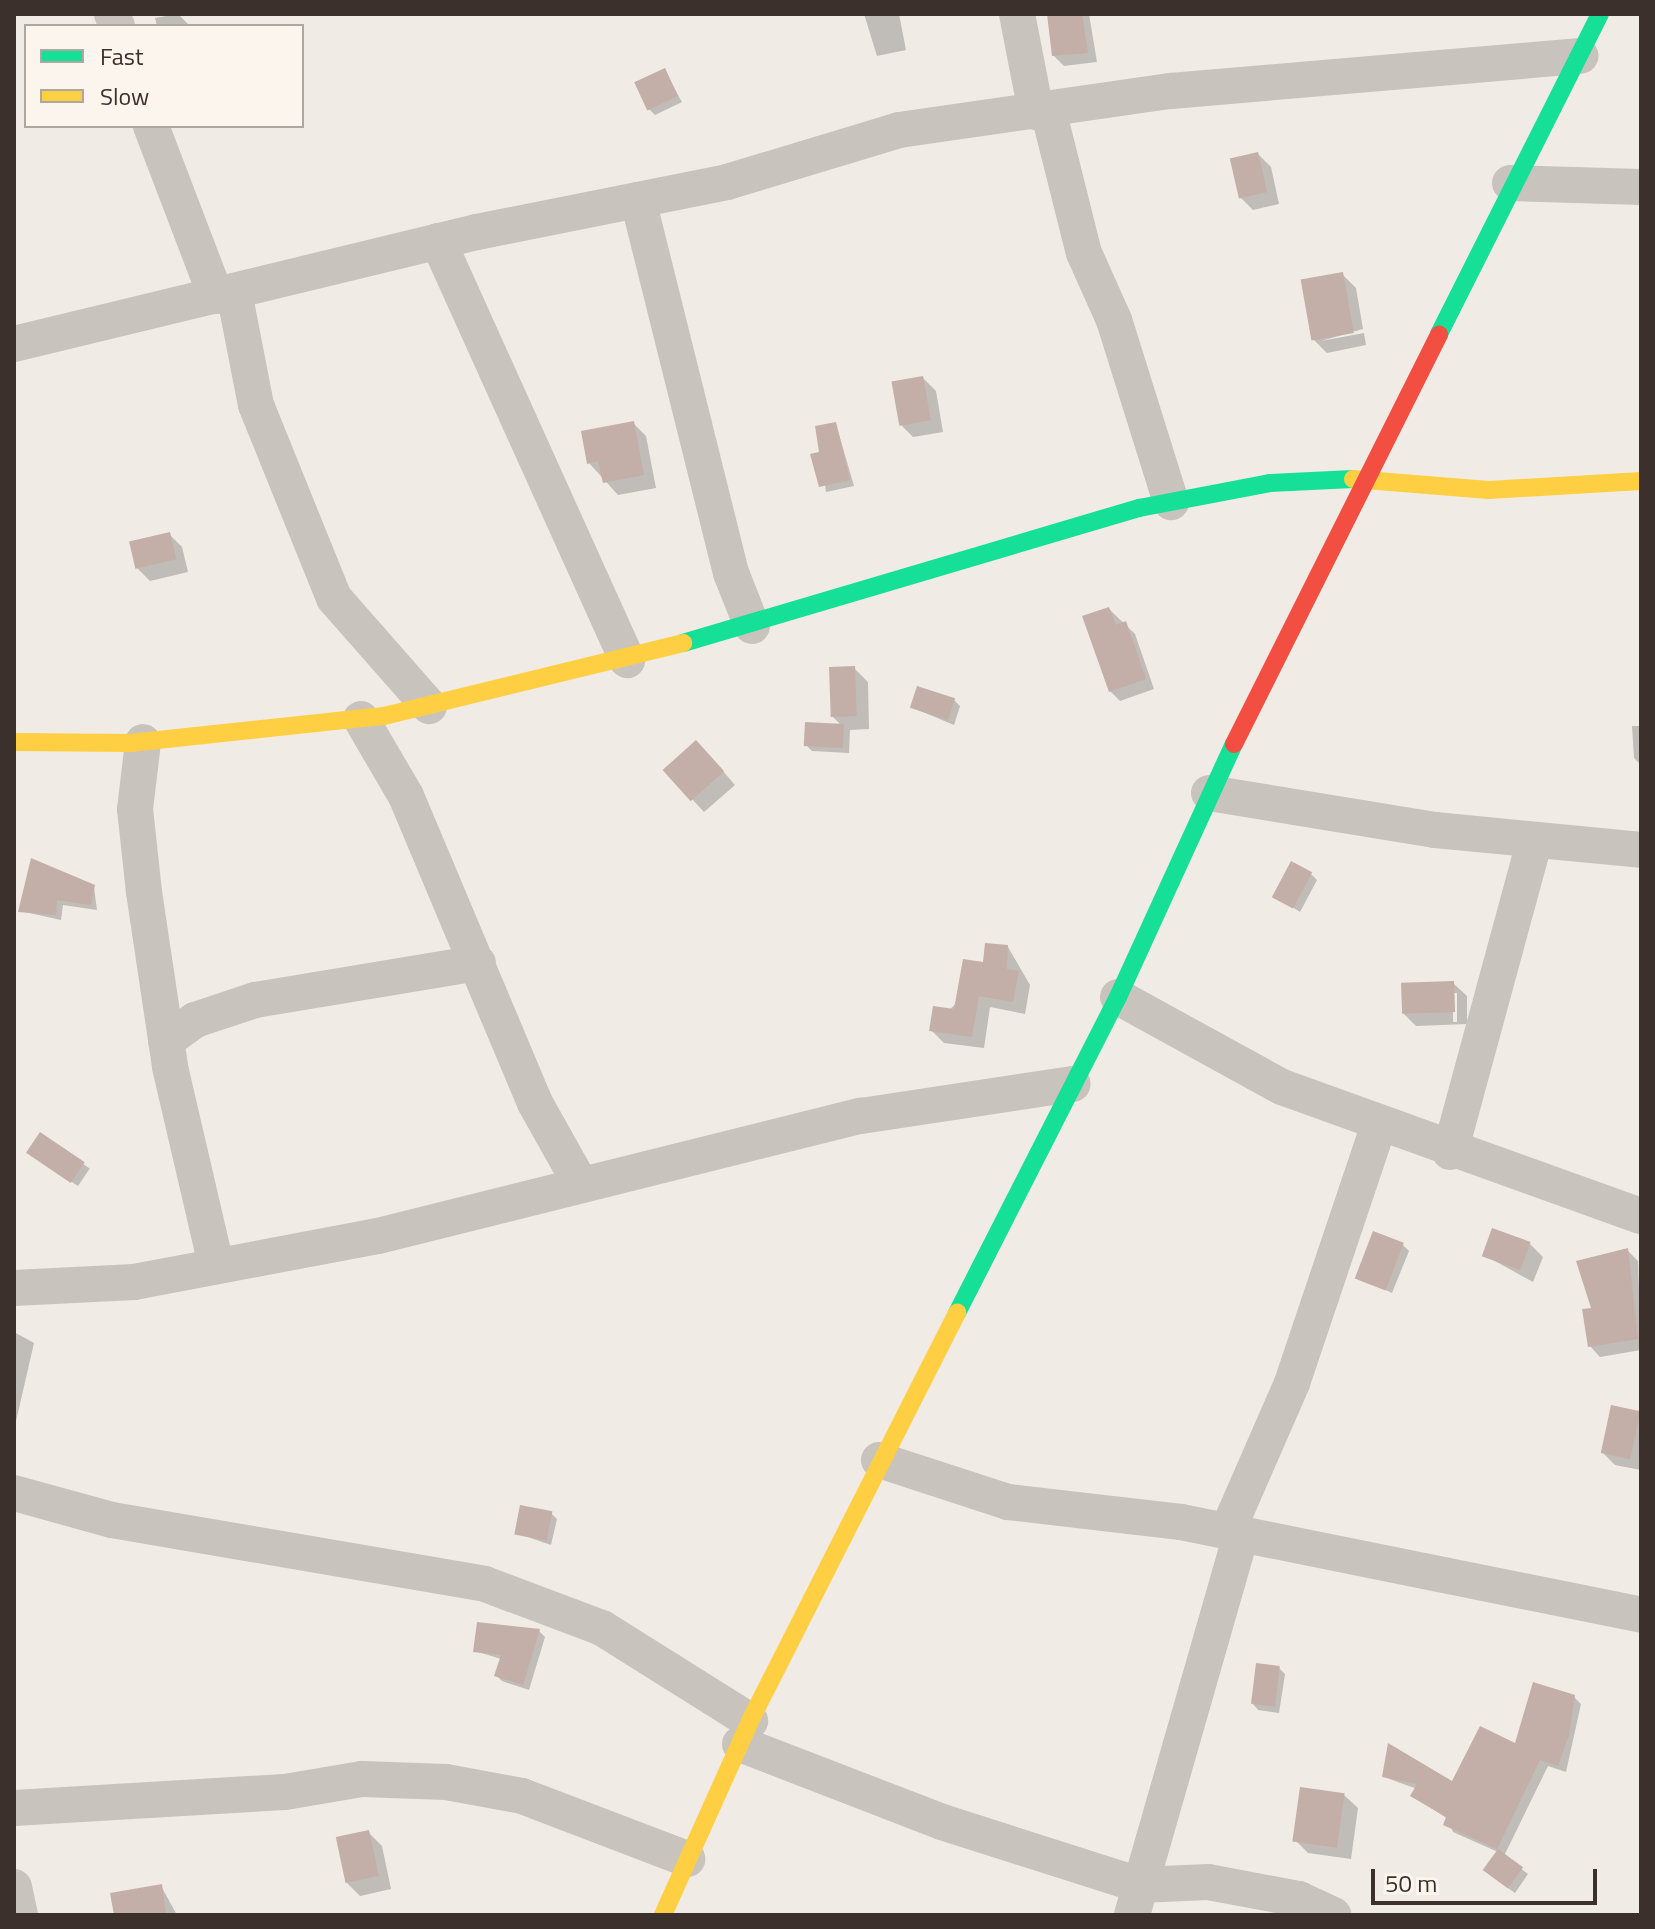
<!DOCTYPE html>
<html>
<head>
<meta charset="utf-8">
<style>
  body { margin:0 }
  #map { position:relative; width:1655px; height:1929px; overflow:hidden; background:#f0ebe5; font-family:"Titillium Web",sans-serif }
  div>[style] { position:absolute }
  .shadow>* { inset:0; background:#0003; transform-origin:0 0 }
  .building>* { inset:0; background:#c3afa7; transform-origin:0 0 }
  .street>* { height:36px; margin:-18px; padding:0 18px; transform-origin:18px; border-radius:18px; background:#c9c3be }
  .fast>* { height:18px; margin:-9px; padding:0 9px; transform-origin:9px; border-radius:9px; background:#16e098 }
  .slow>* { height:18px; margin:-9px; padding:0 9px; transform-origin:9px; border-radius:9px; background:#ffcf43 }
  .jam>* { height:18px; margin:-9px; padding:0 9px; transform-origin:9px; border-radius:9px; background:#f24e42 }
  span { translate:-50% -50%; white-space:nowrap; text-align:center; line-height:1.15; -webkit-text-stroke:7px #fbf5ee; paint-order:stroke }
  .frame { position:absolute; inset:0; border:16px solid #3b302b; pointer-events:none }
  .legend { position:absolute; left:24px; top:24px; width:280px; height:104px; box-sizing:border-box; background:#fbf5ee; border:2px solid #aea6a0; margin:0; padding:10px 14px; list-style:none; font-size:24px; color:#3b302b }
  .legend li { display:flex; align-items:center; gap:16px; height:40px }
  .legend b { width:40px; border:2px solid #aea6a0 }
  .scale { position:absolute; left:1371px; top:1869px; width:226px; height:36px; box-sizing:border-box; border:4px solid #3b302b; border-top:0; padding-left:10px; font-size:24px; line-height:28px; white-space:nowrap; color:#3b302b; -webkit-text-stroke:6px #fbf5ee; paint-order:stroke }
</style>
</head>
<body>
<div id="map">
  <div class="shadow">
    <div style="clip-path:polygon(178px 14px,190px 26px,157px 26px,155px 18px)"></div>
    <div style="clip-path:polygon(864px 14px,899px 14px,906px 50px,877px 56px)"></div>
    <div style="clip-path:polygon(1049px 14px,1089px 14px,1097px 62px,1064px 66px,1053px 55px)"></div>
    <div style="clip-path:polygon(664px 71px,682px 102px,655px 115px,649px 109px)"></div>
    <div style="clip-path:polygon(1258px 154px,1271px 167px,1279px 204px,1253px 210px,1240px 197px)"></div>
    <div style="clip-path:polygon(1343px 275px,1356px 288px,1363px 329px,1321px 341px,1364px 333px,1366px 345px,1327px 353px,1314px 340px)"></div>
    <div style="clip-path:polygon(923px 378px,936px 391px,943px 432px,913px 437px,900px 424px)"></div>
    <div style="clip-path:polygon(633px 423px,646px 436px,656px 488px,618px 495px,589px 463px)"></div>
    <div style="clip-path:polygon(836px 424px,854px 486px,826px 492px,821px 454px)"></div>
    <div style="clip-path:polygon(169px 534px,182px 547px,188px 572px,150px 581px,137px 568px)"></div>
    <div style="clip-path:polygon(1109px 609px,1135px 634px,1154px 689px,1120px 701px,1110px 691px)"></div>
    <div style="clip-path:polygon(854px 668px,868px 682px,869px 729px,850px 730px,849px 753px,812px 751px,806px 745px,842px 726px,833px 717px)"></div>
    <div style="clip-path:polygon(954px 700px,960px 706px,954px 725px,911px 707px)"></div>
    <div style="clip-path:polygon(1632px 726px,1641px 726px,1641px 765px,1634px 758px)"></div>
    <div style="clip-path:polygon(709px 755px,735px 785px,704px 812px,665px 770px)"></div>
    <div style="clip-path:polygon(1311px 874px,1317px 880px,1300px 912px,1275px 896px)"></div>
    <div style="clip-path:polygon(94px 887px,97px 910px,63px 905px,61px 920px,20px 911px)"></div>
    <div style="clip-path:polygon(1008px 947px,1030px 985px,1025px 1014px,990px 1007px,984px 1048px,944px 1043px,931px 1030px)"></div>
    <div style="clip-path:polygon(evenodd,1453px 983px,1467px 996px,1467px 1024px,1416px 1026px,1403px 1013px,1453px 983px,1453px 993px,1457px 993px,1457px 1022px,1453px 1022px,1453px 993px)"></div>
    <div style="left:40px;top:1135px;width:60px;height:21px;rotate:34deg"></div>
    <div style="clip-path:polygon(1530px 1244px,1543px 1257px,1533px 1282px,1484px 1255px)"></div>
    <div style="clip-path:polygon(1403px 1245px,1409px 1251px,1392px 1293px,1360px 1278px)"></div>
    <div style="clip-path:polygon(1627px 1250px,1638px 1261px,1641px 1350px,1600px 1357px,1590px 1346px,1594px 1309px)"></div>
    <div style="clip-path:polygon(14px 1332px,34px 1343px,14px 1430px)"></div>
    <div style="clip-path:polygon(1639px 1413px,1641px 1470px,1615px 1465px,1602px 1452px)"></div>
    <div style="clip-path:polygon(551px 1513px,557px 1519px,551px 1545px,516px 1533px)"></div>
    <div style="clip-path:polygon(539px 1631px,545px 1637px,529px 1690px,502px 1681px,496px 1675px,501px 1659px,475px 1651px)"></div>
    <div style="clip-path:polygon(1279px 1668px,1285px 1674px,1279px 1713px,1258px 1710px,1252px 1703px)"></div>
    <div style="clip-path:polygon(1574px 1697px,1581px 1704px,1566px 1772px,1548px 1766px,1504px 1856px,1528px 1874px,1515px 1893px,1491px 1876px,1498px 1852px,1453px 1832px,1448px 1819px,1413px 1796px,1417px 1789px,1384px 1777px,1453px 1783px,1516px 1746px)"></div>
    <div style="clip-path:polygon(1344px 1795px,1358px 1808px,1351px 1859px,1308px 1853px,1295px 1840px)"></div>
    <div style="clip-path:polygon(369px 1833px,382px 1846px,391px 1889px,360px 1896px,347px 1883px)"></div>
    <div style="clip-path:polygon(161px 1886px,177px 1915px,116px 1915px)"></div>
  </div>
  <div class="building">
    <div style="clip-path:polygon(1047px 14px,1082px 14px,1088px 53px,1052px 56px)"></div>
    <div style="left:665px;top:68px;width:31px;height:34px;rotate:65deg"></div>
    <div style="left:1258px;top:152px;width:41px;height:29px;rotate:77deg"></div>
    <div style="left:1343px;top:272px;width:62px;height:43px;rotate:80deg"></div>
    <div style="left:923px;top:376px;width:45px;height:32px;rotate:80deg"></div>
    <div style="clip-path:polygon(634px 421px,644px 475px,603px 483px,598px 461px,587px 464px,581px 431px)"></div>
    <div style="clip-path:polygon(836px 422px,850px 480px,819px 487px,810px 454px,819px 452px,815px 426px)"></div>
    <div style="left:170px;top:532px;width:28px;height:42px;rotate:77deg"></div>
    <div style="clip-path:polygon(1109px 607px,1116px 625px,1126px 621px,1146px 679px,1109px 692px,1082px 616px)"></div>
    <div style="left:855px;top:666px;width:50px;height:26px;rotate:88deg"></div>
    <div style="left:917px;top:686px;width:40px;height:23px;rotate:18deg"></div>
    <div style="left:805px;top:722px;width:39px;height:24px;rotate:3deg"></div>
    <div style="left:696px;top:740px;width:42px;height:45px;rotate:48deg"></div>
    <div style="clip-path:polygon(31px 858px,95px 885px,91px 905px,57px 900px,56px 915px,18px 912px)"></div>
    <div style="left:1291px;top:861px;width:24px;height:41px;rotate:28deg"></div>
    <div style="clip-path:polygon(985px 943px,1008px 945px,1007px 969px,1019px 971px,1013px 1002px,979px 996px,972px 1037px,929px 1031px,933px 1006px,954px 1009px,963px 959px,983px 962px)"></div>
    <div style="left:1454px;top:981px;width:31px;height:53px;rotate:88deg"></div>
    <div style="left:40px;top:1132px;width:54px;height:25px;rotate:34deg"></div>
    <div style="left:1492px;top:1228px;width:41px;height:30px;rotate:20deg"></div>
    <div style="left:1373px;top:1231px;width:33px;height:51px;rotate:21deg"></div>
    <div style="clip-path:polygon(1628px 1248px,1638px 1339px,1588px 1347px,1582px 1309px,1591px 1308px,1576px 1261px)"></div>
    <div style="left:1611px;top:1405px;width:30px;height:49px;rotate:12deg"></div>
    <div style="left:520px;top:1505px;width:33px;height:30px;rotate:11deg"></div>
    <div style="clip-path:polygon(477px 1622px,540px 1629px,523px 1685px,494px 1676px,501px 1655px,473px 1652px)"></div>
    <div style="left:1256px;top:1663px;width:24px;height:41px;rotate:7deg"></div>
    <div style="clip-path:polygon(1533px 1682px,1575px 1695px,1569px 1735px,1558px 1766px,1540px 1760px,1497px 1849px,1443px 1825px,1446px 1817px,1410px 1796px,1417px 1784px,1382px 1777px,1388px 1743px,1452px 1781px,1480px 1726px,1515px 1743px)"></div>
    <div style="left:1300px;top:1787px;width:45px;height:55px;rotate:8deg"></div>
    <div style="left:369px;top:1830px;width:47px;height:34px;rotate:78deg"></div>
    <div style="left:1498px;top:1849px;width:31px;height:26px;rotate:36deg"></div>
    <div style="clip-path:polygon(162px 1884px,166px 1915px,114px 1915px,110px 1893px)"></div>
  </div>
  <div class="street">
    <div style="left:112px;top:14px;width:13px;rotate:67deg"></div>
    <div style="left:1017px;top:14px;width:100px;rotate:79deg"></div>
    <div style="left:1048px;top:110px;width:147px;rotate:75.9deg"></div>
    <div style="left:1084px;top:253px;width:73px;rotate:65.9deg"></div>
    <div style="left:1114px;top:320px;width:191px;rotate:72.6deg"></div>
    <div style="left:151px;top:126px;width:182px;rotate:69.1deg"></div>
    <div style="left:1510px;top:183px;width:131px;rotate:1.7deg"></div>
    <div style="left:638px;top:200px;width:384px;rotate:76deg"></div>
    <div style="left:731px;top:573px;width:57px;rotate:68.4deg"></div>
    <div style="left:438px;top:241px;width:460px;rotate:65.7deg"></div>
    <div style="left:234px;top:292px;width:115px;rotate:79deg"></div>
    <div style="left:256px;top:405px;width:208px;rotate:68deg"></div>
    <div style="left:334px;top:598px;width:144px;rotate:48.7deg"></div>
    <div style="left:14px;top:344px;width:476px;rotate:-13.6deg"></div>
    <div style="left:477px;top:232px;width:255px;rotate:-11.3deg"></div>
    <div style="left:727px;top:182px;width:180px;rotate:-16.8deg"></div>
    <div style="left:899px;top:130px;width:275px;rotate:-8.2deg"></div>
    <div style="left:1171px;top:91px;width:411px;rotate:-4.9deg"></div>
    <div style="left:361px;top:719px;width:89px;rotate:59.7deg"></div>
    <div style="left:406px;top:796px;width:333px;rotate:67.2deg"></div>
    <div style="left:535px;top:1103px;width:94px;rotate:60.7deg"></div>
    <div style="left:143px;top:742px;width:67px;rotate:96.8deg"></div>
    <div style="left:135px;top:809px;width:83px;rotate:83.8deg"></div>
    <div style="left:144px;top:892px;width:177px;rotate:81.5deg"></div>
    <div style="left:170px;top:1067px;width:203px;rotate:76.9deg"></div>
    <div style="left:1209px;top:793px;width:229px;rotate:9.3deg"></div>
    <div style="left:1435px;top:830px;width:207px;rotate:5.5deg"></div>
    <div style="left:1118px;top:997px;width:187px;rotate:28.8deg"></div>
    <div style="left:1282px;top:1087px;width:381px;rotate:19.8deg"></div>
    <div style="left:166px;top:1041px;width:36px;rotate:-36deg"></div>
    <div style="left:195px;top:1020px;width:63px;rotate:-18.4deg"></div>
    <div style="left:255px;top:1000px;width:226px;rotate:-9.4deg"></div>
    <div style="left:1450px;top:1152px;width:323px;rotate:-74.8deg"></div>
    <div style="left:14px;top:1288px;width:120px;rotate:-2.9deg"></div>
    <div style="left:134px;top:1282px;width:248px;rotate:-10.7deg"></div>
    <div style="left:378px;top:1236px;width:498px;rotate:-14deg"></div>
    <div style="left:861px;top:1116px;width:214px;rotate:-8.6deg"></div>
    <div style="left:879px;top:1460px;width:136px;rotate:18deg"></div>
    <div style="left:1008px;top:1502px;width:174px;rotate:6.6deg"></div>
    <div style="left:1181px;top:1522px;width:469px;rotate:11.4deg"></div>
    <div style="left:14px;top:1493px;width:102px;rotate:15.4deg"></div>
    <div style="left:112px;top:1520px;width:378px;rotate:9.7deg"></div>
    <div style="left:485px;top:1584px;width:125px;rotate:20.6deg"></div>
    <div style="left:602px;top:1628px;width:175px;rotate:32.1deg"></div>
    <div style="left:1227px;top:1532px;width:163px;rotate:-66.4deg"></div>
    <div style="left:1292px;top:1383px;width:273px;rotate:-71.4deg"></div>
    <div style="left:740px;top:1744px;width:217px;rotate:21.1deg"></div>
    <div style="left:942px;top:1822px;width:207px;rotate:17.7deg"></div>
    <div style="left:1139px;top:1885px;width:69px;rotate:-2.5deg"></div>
    <div style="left:1208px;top:1882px;width:93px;rotate:10.6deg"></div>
    <div style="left:1299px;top:1899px;width:38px;rotate:25deg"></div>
    <div style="left:14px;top:1808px;width:271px;rotate:-3.4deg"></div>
    <div style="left:285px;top:1792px;width:78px;rotate:-9.6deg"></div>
    <div style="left:362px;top:1779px;width:84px;rotate:2deg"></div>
    <div style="left:446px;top:1782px;width:77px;rotate:10.4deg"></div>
    <div style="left:522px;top:1796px;width:177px;rotate:20.9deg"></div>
    <div style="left:14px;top:1887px;width:29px;rotate:78deg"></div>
    <div style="left:1132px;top:1915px;width:394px;rotate:-74deg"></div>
  </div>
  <div class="fast">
    <div style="left:1439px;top:334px;width:358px;rotate:-63.3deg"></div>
    <div style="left:683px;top:643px;width:476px;rotate:-16.5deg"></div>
    <div style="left:1139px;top:508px;width:133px;rotate:-10.8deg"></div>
    <div style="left:1270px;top:483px;width:83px;rotate:-2.8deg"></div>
    <div style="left:957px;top:1313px;width:355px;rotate:-63deg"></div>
    <div style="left:1118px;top:997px;width:278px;rotate:-65.4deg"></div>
  </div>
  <div class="slow">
    <div style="left:1353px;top:479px;width:136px;rotate:4.6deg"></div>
    <div style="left:1489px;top:490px;width:152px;rotate:-3.4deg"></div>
    <div style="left:14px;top:742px;width:116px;rotate:0.5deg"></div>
    <div style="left:130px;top:743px;width:255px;rotate:-6.1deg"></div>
    <div style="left:384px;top:716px;width:308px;rotate:-13.7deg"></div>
    <div style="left:663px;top:1915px;width:213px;rotate:-65.8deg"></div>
    <div style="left:750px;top:1721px;width:458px;rotate:-63.1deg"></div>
  </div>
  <div class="jam">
    <div style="left:1234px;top:744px;width:458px;rotate:-63.4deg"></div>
  </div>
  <div class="frame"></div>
  <ul class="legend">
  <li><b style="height:10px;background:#16e098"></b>Fast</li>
  <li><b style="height:10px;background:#ffcf43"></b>Slow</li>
  </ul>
  <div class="scale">50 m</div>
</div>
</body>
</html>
